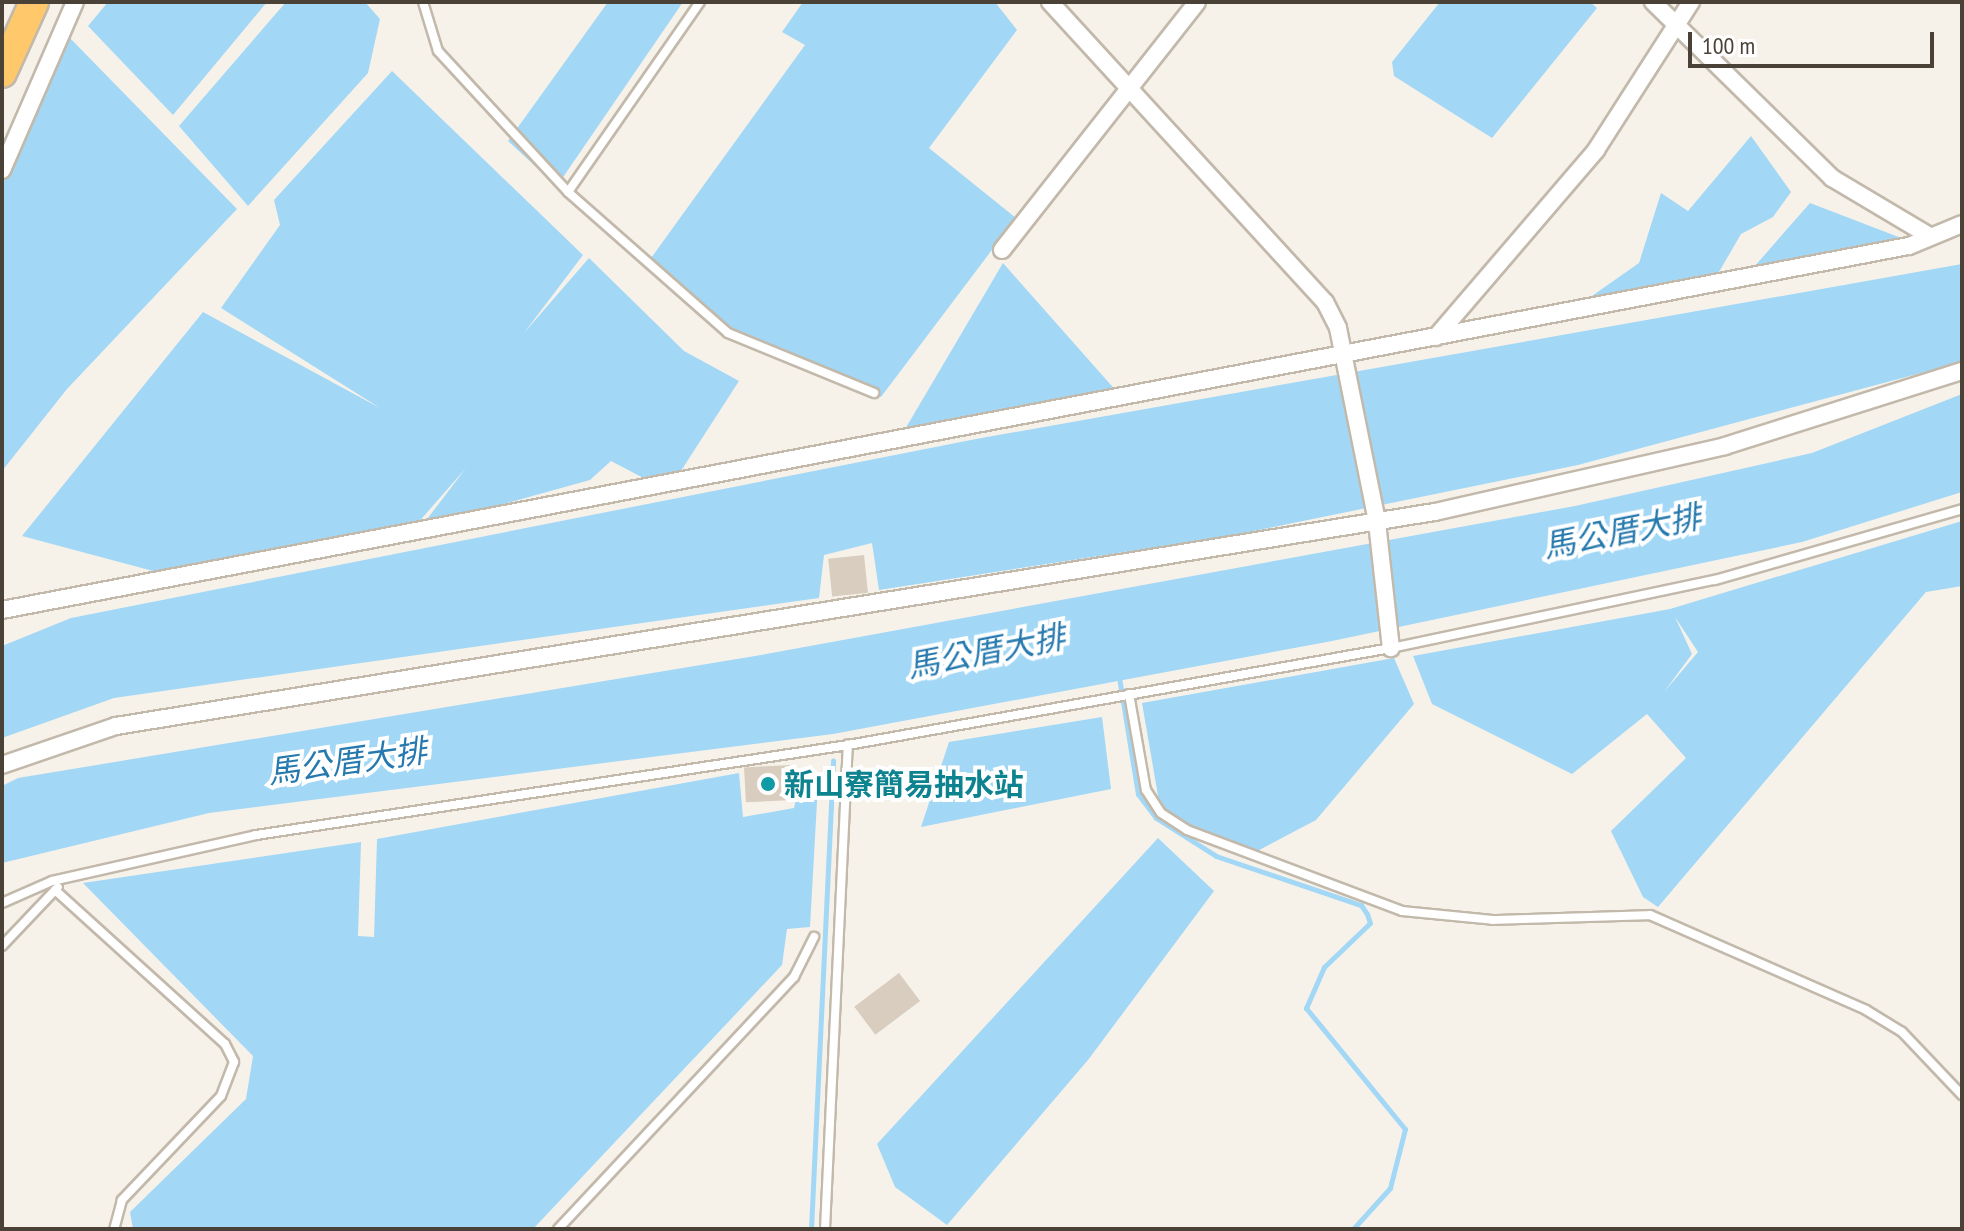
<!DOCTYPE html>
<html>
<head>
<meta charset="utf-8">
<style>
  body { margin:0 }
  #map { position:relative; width:1964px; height:1231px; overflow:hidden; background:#f6f2ea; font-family:"PT Sans Narrow","Noto Sans TC",sans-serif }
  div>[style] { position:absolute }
  .water>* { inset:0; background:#a2d7f6 }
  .stream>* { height:5px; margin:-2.5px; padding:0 2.5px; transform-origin:2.5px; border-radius:2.5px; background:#a2d7f6 }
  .building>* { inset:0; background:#d8cdbe; transform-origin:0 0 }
  .roads { filter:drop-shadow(2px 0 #c2b9ab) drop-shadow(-2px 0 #c2b9ab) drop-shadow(0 2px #c2b9ab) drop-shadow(0 -2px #c2b9ab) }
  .lane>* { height:8px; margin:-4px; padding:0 4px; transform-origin:4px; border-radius:4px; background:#fff }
  .street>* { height:16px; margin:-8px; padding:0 8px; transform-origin:8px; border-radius:8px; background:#fff }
  .highway>* { height:28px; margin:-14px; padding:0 14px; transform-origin:14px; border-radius:14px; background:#ffc86b }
  .dots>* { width:22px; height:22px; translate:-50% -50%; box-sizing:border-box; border:4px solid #fff; border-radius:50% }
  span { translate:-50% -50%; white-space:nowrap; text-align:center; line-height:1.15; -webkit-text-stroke:8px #fff; paint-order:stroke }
  .culture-label { font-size:30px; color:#0d838f; font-weight:700 }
  .left { translate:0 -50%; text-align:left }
  .water-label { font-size:32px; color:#2579ae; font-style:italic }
  .frame { position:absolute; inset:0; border:4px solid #4b4237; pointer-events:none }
  .scale { position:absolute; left:1688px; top:32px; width:246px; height:36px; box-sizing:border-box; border:4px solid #4b4237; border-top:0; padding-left:10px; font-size:24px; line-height:28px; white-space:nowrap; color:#4b4237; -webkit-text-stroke:6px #fff; paint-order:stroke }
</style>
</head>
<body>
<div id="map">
  <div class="water">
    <div style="clip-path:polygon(108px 2px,267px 2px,173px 115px,88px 26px)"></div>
    <div style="clip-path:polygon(286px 2px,365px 2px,380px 19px,368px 73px,248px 206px,179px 126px)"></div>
    <div style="clip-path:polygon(608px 2px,683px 2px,557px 186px,508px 141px)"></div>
    <div style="clip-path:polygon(803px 2px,995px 2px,1017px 30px,929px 148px,1016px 218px,881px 397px,724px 336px,646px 265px,805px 45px,782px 32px)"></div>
    <div style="clip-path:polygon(1440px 2px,1590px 2px,1597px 8px,1492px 138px,1394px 76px,1392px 62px)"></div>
    <div style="clip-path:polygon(67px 35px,237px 209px,67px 389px,2px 471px,2px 182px)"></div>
    <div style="clip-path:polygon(392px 71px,583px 255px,524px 333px,589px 258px,684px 351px,739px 381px,677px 477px,651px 482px,611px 461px,590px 480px,421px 527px,466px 468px,416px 525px,153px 571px,22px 536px,203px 312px,380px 408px,221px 308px,280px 225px,274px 200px)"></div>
    <div style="clip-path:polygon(1751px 136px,1791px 192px,1773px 217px,1741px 234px,1712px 284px,1569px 312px,1639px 263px,1661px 193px,1688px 211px)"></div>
    <div style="clip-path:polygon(1810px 203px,1909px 241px,1740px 283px)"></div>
    <div style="clip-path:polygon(1003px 263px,1118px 393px,901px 436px)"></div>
    <div style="clip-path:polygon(1962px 264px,1962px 362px,1578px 465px,1234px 535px,879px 590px,872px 543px,824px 555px,819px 598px,114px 698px,2px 738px,2px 646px,71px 618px,976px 439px)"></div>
    <div style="clip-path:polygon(1962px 394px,1962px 492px,1802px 542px,1332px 641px,833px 734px,209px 813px,2px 863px,2px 786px,18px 778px,761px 655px,1575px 506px,1812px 453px)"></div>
    <div style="clip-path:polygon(evenodd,1962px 521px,1962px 586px,1926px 592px,1658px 907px,1643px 897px,1611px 831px,1686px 758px,1647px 714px,1572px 774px,1432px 704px,1413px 656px,1670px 609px,1962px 521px,1675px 617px,1698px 652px,1664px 692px,1692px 654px,1675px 617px)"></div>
    <div style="clip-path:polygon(1394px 658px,1414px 704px,1316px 820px,1248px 856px,1161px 813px,1142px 703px)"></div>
    <div style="clip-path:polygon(1102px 717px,1111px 789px,921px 827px,949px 742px)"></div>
    <div style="clip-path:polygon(739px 773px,743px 817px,794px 808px,797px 794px,818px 784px,810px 927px,787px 929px,782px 965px,533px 1229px,133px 1229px,130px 1212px,246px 1099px,253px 1056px,83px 883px,361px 842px,358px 936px,374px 937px,377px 839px)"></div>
    <div style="clip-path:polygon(1158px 838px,1214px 891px,1088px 1060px,947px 1225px,895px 1187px,877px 1144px)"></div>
  </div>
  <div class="stream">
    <div style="left:1119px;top:677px;width:119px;rotate:80.8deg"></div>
    <div style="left:1138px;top:794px;width:30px;rotate:53deg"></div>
    <div style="left:1156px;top:818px;width:71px;rotate:32.3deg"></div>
    <div style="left:1216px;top:856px;width:153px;rotate:18.7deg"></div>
    <div style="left:1361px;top:905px;width:11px;rotate:56deg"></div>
    <div style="left:1367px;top:914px;width:9px;rotate:72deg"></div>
    <div style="left:1370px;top:923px;width:64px;rotate:136.3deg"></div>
    <div style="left:1324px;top:967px;width:45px;rotate:113.7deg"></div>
    <div style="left:1306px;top:1008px;width:156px;rotate:50.7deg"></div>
    <div style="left:1405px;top:1129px;width:61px;rotate:104.3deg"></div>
    <div style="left:1390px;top:1188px;width:55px;rotate:132.1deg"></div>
    <div style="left:811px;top:1229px;width:469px;rotate:-87.3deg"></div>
  </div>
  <div class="building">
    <div style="left:864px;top:555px;width:38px;height:36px;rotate:84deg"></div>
    <div style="left:790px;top:765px;width:35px;height:46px;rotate:87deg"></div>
    <div style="left:899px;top:973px;width:35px;height:56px;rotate:53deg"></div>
  </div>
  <div class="roads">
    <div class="lane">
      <div style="left:423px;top:2px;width:51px;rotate:73deg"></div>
      <div style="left:438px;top:51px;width:192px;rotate:47.3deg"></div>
      <div style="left:568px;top:192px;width:213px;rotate:41.4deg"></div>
      <div style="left:728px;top:333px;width:158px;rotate:22.3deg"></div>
      <div style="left:568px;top:192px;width:231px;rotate:-55.2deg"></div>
      <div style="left:1129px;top:694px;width:97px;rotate:80deg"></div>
      <div style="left:1146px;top:790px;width:27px;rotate:57deg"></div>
      <div style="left:1161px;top:813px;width:31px;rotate:33deg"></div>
      <div style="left:1187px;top:830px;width:230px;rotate:20.6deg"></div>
      <div style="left:1402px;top:911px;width:91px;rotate:5.6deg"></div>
      <div style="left:1493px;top:920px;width:157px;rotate:-1.8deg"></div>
      <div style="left:1650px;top:915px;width:236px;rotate:23.7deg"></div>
      <div style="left:1866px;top:1010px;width:42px;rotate:31.4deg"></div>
      <div style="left:1902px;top:1032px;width:87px;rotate:46.4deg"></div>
      <div style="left:55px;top:890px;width:229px;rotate:42.2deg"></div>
      <div style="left:225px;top:1044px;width:20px;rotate:63deg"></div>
      <div style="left:234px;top:1062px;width:36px;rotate:111deg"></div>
      <div style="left:221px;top:1096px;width:144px;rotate:133.6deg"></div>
      <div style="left:122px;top:1200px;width:30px;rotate:105deg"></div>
      <div style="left:2px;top:903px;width:55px;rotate:-23.7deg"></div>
      <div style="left:52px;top:881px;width:209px;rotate:-12.7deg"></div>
      <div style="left:256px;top:835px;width:599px;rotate:-8.64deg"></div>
      <div style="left:848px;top:745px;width:552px;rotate:-10.13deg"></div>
      <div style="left:1391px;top:648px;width:331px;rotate:-11.9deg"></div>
      <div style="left:1715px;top:580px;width:257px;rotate:-16deg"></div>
      <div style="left:2px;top:946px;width:81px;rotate:-46.5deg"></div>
      <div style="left:558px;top:1229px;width:345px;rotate:-46.9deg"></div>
      <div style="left:794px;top:977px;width:45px;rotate:-63.4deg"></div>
      <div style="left:825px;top:1229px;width:485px;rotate:-87.3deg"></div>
    </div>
    <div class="street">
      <div style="left:1050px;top:2px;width:407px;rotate:47.5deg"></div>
      <div style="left:1325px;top:302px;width:29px;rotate:63deg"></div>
      <div style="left:1338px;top:328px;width:198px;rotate:78.6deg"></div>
      <div style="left:1377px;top:522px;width:127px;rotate:83.7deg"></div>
      <div style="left:1653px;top:2px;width:251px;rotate:44.5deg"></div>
      <div style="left:1832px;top:178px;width:112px;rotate:30.7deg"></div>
      <div style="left:2px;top:170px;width:183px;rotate:-66.5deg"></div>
      <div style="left:1002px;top:250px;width:315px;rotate:-51.8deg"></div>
      <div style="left:1436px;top:337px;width:246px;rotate:-49.4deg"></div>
      <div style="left:1596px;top:150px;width:176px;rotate:-57.3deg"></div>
      <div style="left:2px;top:610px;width:1941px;rotate:-10.81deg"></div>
      <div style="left:1909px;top:246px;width:57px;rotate:-22.5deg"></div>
      <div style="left:2px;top:765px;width:120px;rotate:-18.9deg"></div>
      <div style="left:116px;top:726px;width:1336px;rotate:-9.22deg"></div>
      <div style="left:1435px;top:512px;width:297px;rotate:-12.8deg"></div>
      <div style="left:1725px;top:446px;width:249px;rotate:-17.6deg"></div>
    </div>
    <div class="highway">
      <div style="left:2px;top:73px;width:78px;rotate:-65.7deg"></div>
    </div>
  </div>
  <div class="dots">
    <div style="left:768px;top:784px;background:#0f9aa8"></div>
  </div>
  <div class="culture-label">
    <span class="left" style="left:784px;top:784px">新山寮簡易抽水站</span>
  </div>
  <div class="water-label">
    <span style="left:1622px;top:531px;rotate:-11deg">馬公厝大排</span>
    <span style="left:986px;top:651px;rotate:-11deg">馬公厝大排</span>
    <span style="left:347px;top:761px;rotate:-8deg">馬公厝大排</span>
  </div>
  <div class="frame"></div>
  <div class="scale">100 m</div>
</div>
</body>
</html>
